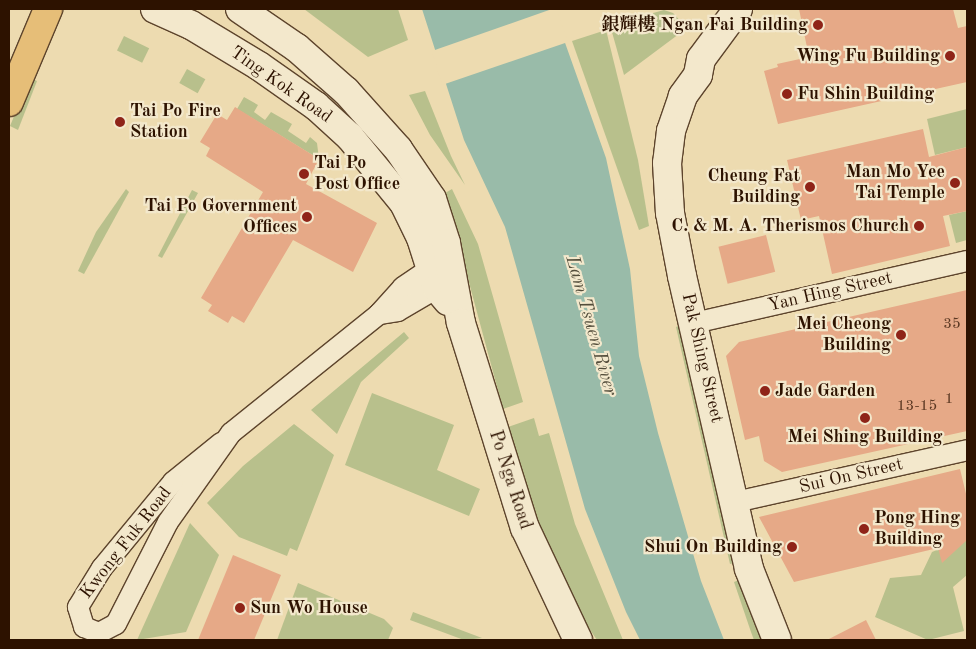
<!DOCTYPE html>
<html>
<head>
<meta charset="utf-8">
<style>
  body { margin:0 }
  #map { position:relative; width:976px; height:649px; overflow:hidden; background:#eddbb0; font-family:"Old Standard TT","Noto Serif TC",serif }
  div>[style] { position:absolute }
  .green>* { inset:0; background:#b8c08c; transform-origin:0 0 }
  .water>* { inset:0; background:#99bba9 }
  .pier>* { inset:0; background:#eddbb0 }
  .building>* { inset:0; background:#e6a987; transform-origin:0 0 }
  .roads { filter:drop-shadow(1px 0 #5d442c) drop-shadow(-1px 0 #5d442c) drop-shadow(0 1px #5d442c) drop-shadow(0 -1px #5d442c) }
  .street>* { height:20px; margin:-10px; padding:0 10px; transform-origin:10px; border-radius:10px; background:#f3e8cc }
  .secondary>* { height:28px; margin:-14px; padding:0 14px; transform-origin:14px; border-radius:14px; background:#f3e8cc }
  .primary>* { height:28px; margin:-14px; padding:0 14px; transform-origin:14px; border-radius:14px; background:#e6be78 }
  .dots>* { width:14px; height:14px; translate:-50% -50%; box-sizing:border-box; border:2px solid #f3e8cc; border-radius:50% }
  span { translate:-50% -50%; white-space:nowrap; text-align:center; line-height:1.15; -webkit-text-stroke:4.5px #f3e8cc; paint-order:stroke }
  .number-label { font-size:15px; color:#5b3822 }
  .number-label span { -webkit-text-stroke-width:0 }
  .poi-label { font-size:18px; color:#2d1200; font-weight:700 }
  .right { translate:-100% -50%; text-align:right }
  .left { translate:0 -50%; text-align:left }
  .street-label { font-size:18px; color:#2d1200 }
  .water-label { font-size:19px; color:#534d3b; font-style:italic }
  .frame { position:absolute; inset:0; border:10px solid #2d1200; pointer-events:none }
</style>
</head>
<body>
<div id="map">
  <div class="green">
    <div style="clip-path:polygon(304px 9px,398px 9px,408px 40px,368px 57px)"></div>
    <div style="clip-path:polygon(664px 10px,673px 13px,687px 28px,624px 75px,610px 25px)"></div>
    <div style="clip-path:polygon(606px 30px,638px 160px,649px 226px,639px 230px,572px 41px)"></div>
    <div style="left:124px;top:36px;width:28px;height:16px;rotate:26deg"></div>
    <div style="left:187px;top:69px;width:21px;height:16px;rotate:29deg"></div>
    <div style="clip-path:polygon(30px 78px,37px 81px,18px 130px,10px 126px)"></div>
    <div style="clip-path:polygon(425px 91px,451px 156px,465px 185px,430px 135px,409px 95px)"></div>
    <div style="clip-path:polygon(244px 97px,258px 105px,254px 112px,265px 120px,271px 112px,292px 124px,288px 131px,306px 143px,310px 137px,317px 143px,319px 159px,237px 109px)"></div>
    <div style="clip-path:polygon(967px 109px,967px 147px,935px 155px,927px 119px)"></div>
    <div style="clip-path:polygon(126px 189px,129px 192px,84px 274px,78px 271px,96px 232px)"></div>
    <div style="clip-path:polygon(452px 189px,478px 244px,523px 402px,503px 409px,464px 264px,440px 196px)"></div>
    <div style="clip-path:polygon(192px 190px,198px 193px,162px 258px,158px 256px)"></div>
    <div style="clip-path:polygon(967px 211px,967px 240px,956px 243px,949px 215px)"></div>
    <div style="clip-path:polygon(684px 323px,741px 561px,730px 564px,676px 327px)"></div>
    <div style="clip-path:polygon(404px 332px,409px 338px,361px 382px,337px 434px,311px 410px)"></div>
    <div style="clip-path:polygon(372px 393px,454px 425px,437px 470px,480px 489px,469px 516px,345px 465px)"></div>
    <div style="clip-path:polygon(534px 418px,539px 436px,549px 433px,575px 524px,623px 640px,597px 640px,575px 608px,538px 525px,508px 427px)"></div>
    <div style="clip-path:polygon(294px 424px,334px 455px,297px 551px,290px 548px,287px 556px,239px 537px,207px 503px,243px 466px)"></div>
    <div style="clip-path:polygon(190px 523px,219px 555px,186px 632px,137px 640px)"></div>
    <div style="clip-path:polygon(967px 525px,967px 575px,953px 587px,964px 631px,928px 640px,875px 617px,890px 578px,921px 575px,932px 552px,949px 545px)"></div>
    <div style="clip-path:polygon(744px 578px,768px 640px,754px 640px,751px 632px,734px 582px)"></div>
    <div style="clip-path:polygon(298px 583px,384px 619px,393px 628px,388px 640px,277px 640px)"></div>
    <div style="clip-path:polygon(413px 612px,482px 638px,464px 640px,410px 620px)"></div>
  </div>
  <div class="water">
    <div style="clip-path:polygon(422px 9px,553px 9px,606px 158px,630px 269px,639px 356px,658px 433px,701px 581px,724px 640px,640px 640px,626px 612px,585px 509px,505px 227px,464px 140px)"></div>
  </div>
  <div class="pier">
    <div style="clip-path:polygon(552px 9px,556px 9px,568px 42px,442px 85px,432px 51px)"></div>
  </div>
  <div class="building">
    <div style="clip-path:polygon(799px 9px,953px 9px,958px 28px,967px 26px,967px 82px,778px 124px,764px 71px,778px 67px,777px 64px,809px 57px)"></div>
    <div style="clip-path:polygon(235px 107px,319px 159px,306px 184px,377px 223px,353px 272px,293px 240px,244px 323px,232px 316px,228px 323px,208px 311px,212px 305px,201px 298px,263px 192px,206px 156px,210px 148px,200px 142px,217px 114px,227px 120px)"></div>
    <div style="clip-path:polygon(923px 129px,929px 157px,967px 147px,967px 211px,943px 216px,950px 246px,832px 274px,819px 216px,801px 220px,787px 160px)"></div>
    <div style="left:766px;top:235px;width:38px;height:49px;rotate:76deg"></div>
    <div style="clip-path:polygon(967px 290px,967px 431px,782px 472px,764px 461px,759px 436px,745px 440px,726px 356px,739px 342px)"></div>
    <div style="clip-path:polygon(960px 469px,967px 498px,967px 540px,942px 563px,938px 548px,794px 582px,759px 517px)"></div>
    <div style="clip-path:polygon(233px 555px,281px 575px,254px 640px,198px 640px)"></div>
    <div style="clip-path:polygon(866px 620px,876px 640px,827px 640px)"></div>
  </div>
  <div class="roads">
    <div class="street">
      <div style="left:379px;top:314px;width:19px;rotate:-9deg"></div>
      <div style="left:398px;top:311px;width:59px;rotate:-30.5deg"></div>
      <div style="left:694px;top:323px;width:280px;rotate:-12.8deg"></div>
      <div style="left:221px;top:443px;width:62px;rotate:140.9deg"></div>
      <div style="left:173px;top:482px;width:112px;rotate:129.5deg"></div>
      <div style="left:102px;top:568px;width:46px;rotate:121.6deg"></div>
      <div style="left:78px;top:607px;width:21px;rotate:73deg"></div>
      <div style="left:84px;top:627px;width:16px;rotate:22deg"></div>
      <div style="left:99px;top:633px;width:19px;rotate:-28deg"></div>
      <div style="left:116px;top:624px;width:114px;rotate:-63deg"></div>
      <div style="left:168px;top:522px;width:109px;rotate:-54.7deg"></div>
      <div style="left:231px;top:433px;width:190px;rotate:-38.8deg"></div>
      <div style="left:379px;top:314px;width:36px;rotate:-48deg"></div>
      <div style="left:403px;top:287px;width:45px;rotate:-34deg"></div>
      <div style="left:735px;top:502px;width:238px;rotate:-12.6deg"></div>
    </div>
    <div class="secondary">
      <div style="left:155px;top:9px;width:39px;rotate:24deg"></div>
      <div style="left:191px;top:25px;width:79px;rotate:31.1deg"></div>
      <div style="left:259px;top:66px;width:70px;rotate:35.1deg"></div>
      <div style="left:316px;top:106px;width:46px;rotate:42.4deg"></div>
      <div style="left:350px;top:137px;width:85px;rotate:50.7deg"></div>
      <div style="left:404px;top:203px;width:39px;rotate:64deg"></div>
      <div style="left:421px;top:238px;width:52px;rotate:72.3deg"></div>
      <div style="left:437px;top:288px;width:17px;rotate:50deg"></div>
      <div style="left:240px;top:9px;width:69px;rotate:34.4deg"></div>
      <div style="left:297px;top:48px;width:65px;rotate:41.3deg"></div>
      <div style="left:346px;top:91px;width:78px;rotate:48.1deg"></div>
      <div style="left:398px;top:149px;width:60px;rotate:55.8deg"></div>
      <div style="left:432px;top:199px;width:46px;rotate:72.3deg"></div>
      <div style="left:446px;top:243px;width:81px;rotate:79.4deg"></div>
      <div style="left:461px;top:323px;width:215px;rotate:72.7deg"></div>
      <div style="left:525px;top:528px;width:124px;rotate:64.7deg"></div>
      <div style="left:738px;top:9px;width:62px;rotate:126.5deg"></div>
      <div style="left:701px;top:59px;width:16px;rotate:101deg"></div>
      <div style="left:698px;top:75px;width:26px;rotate:126deg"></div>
      <div style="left:683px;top:96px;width:37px;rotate:109deg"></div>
      <div style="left:671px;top:131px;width:32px;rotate:97deg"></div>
      <div style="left:667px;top:163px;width:50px;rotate:86.6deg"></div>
      <div style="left:670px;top:213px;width:64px;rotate:79.2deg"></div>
      <div style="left:682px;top:276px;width:301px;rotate:77.1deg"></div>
      <div style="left:749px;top:569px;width:76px;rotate:68.5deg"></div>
    </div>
    <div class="primary">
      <div style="left:9px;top:102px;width:101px;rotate:-67.2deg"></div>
    </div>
  </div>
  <div class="dots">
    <div style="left:818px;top:25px;background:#8f2418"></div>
    <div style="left:950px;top:56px;background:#8f2418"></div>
    <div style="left:787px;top:94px;background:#8f2418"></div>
    <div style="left:120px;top:122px;background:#8f2418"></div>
    <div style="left:304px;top:174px;background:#8f2418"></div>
    <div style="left:955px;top:183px;background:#8f2418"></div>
    <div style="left:810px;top:187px;background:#8f2418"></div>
    <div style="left:307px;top:217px;background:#8f2418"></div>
    <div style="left:919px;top:226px;background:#8f2418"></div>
    <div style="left:901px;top:335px;background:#8f2418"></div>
    <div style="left:765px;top:391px;background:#8f2418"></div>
    <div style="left:865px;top:418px;background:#8f2418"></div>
    <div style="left:864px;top:529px;background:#8f2418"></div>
    <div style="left:792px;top:547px;background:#8f2418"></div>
    <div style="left:240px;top:608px;background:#8f2418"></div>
  </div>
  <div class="number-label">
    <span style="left:952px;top:325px">35</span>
    <span style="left:949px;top:400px">1</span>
    <span style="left:917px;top:407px">13-15</span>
  </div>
  <div class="poi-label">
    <span class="right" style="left:808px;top:25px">銀輝樓 Ngan Fai Building</span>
    <span class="right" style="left:940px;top:56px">Wing Fu Building</span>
    <span class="left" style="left:797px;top:94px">Fu Shin Building</span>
    <span class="left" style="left:130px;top:122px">Tai Po Fire<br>Station</span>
    <span class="left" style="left:314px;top:174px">Tai Po<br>Post Office</span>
    <span class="right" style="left:945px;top:183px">Man Mo Yee<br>Tai Temple</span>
    <span class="right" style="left:800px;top:187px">Cheung Fat<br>Building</span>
    <span class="right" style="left:297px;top:217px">Tai Po Government<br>Offices</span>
    <span class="right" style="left:909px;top:226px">C. &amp; M. A. Therismos Church</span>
    <span class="right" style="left:891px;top:335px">Mei Cheong<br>Building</span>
    <span class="left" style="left:775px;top:391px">Jade Garden</span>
    <span style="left:865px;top:437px">Mei Shing Building</span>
    <span class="left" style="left:874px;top:529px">Pong Hing<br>Building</span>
    <span class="right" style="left:782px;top:547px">Shui On Building</span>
    <span class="left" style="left:250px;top:608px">Sun Wo House</span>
  </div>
  <div class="street-label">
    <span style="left:281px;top:85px;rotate:35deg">Ting Kok Road</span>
    <span style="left:830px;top:292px;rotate:-13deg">Yan Hing Street</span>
    <span style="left:702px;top:358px;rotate:77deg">Pak Shing Street</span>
    <span style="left:851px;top:476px;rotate:-13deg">Sui On Street</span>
    <span style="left:510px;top:480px;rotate:72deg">Po Nga Road</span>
    <span style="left:126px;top:543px;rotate:-52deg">Kwong Fuk Road</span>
  </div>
  <div class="water-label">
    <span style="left:590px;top:326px;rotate:74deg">Lam Tsuen River</span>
  </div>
  <div class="frame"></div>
</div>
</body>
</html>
